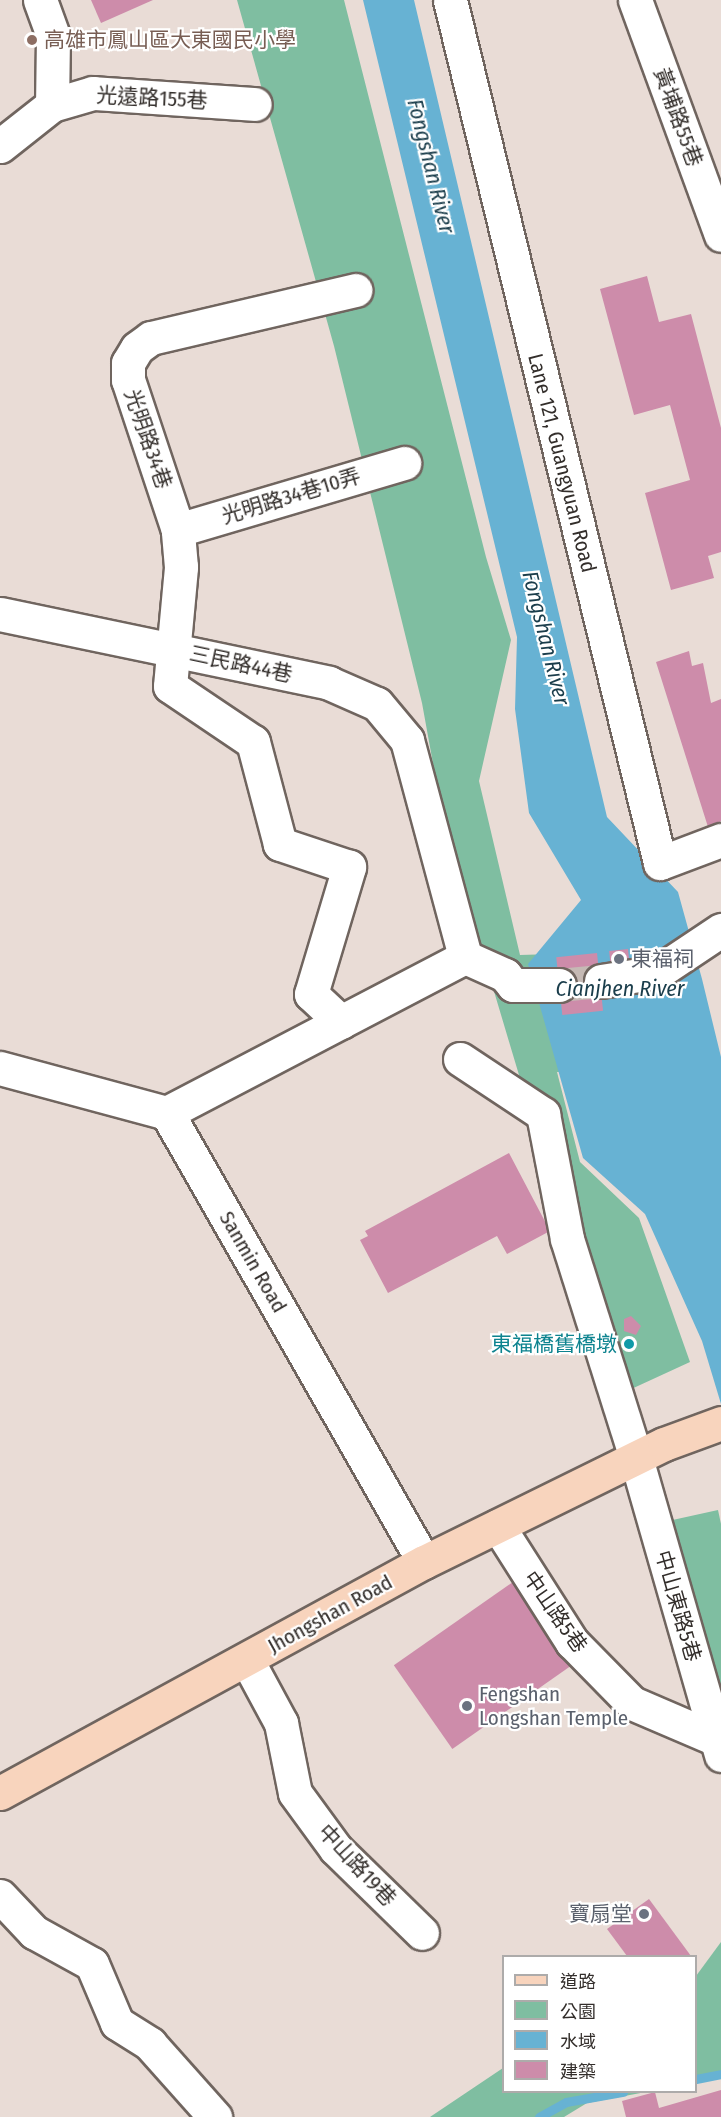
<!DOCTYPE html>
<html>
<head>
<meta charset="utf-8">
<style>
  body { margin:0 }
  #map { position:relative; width:721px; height:2117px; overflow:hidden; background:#e9dcd6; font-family:"Fira Sans Condensed","Noto Sans TC",sans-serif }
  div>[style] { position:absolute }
  .green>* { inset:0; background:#7fbea1 }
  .water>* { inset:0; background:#67b2d3 }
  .stream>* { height:9px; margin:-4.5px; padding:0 4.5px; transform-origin:4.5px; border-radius:4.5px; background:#67b2d3 }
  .building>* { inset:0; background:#cd8caa; transform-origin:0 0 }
  .minor-tunnel>* { height:33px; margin-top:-16.5px; transform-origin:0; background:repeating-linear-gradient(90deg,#c5b9b4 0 33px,transparent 0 49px) }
  .roads { filter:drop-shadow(2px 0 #70655f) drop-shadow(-2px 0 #70655f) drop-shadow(0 2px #70655f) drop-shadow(0 -2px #70655f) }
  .minor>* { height:33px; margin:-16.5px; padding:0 16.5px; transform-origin:16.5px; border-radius:16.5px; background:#fff }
  .major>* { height:33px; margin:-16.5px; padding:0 16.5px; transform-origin:16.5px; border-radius:16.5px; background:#f8d4bd }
  .dots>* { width:16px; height:16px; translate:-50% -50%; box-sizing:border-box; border:3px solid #fff; border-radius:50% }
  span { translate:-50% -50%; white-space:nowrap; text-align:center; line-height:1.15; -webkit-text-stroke:4.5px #fff; paint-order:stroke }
  .education-label { font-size:21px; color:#785e54 }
  .left { translate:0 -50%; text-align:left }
  .street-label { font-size:21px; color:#332e2b }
  .worship-label { font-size:21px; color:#5b616d }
  .right { translate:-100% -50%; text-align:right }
  .culture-label { font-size:21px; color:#0d838f }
  .water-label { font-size:22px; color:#1a3d4b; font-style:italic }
  .legend { position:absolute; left:502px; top:1955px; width:195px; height:138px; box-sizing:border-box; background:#fff; border:2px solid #adabaa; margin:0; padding:8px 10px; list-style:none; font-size:18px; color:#332e2b }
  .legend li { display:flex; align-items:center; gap:12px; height:30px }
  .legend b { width:30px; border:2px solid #adabaa }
</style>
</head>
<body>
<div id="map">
  <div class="green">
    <div style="clip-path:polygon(237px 0,344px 0,486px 557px,511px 640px,479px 781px,520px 955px,553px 954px,631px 1072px,557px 1072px,580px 1162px,639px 1218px,690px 1362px,627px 1391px,542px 1152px,444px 824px,422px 703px,334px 346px)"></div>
    <div style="clip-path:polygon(718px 1510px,721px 1524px,721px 1717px,668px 1521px)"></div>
    <div style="clip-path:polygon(721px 1942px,721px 2077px,696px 2082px,696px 1976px)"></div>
    <div style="clip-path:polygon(503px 2068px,504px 2092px,646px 2092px,587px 2103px,564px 2117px,430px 2117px)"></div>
  </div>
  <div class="water">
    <div style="clip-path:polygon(363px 0,414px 0,607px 817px,678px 892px,702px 979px,721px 1057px,721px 1404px,702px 1341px,645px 1214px,583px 1158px,528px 964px,581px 900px,529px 813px,515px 709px,517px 637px)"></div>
  </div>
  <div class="stream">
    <div style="left:696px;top:2079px;width:25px;rotate:-11deg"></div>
    <div style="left:539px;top:2117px;width:31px;rotate:-29deg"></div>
    <div style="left:566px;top:2102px;width:58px;rotate:-10deg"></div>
  </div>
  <div class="building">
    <div style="clip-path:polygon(91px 0,153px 0,101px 23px)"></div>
    <div style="clip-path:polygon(647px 276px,659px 322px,691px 314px,721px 428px,721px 552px,708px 556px,714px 578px,671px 590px,645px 493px,690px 480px,670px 405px,634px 415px,600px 289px)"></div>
    <div style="clip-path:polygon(689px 651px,692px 666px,703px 663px,711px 703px,721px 699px,721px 821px,708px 827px,656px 662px)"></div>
    <div style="left:628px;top:949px;width:18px;height:19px;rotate:84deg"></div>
    <div style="left:597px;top:953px;width:58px;height:41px;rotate:84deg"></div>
    <div style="clip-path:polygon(509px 1153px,550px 1231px,507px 1254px,497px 1236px,388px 1293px,360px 1240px,368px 1236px,365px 1231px)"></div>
    <div style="clip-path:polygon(631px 1316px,641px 1326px,636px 1335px,624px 1331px,624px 1319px)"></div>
    <div style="left:520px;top:1577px;width:102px;height:154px;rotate:55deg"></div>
    <div style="clip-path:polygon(649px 1899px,691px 1956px,627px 1956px,607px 1929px)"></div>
    <div style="clip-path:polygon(721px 2090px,721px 2117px,626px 2117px,622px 2101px,655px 2092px,659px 2108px)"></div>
  </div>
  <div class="minor-tunnel">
    <div style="left:559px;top:985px;width:42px;rotate:-5.4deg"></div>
  </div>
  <div class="roads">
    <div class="minor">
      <div style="left:40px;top:0;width:38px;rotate:70deg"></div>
      <div style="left:53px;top:36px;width:69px;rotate:90.8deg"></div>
      <div style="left:450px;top:0;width:888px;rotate:76.32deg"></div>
      <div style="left:660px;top:863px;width:65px;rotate:-20.7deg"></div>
      <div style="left:635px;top:0;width:250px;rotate:69.9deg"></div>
      <div style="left:0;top:146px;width:66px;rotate:-38.3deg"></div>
      <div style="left:52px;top:105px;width:43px;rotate:-16.3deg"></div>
      <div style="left:93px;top:93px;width:162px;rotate:3.9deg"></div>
      <div style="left:178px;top:530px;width:236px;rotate:-16.5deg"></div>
      <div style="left:0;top:614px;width:336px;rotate:11.8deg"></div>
      <div style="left:329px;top:683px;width:52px;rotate:23.6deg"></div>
      <div style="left:377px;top:704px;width:47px;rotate:50.2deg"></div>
      <div style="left:407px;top:740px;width:225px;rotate:75deg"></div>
      <div style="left:465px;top:957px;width:336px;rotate:152.4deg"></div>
      <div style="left:465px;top:957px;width:44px;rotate:24.2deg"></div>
      <div style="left:505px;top:975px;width:13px;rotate:51deg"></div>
      <div style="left:513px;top:985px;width:46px"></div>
      <div style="left:601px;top:981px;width:58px;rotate:-9deg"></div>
      <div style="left:658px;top:972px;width:76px;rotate:-33.7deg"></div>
      <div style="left:341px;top:1022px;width:41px;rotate:-137deg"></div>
      <div style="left:311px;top:994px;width:133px;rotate:-73.3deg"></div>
      <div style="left:349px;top:867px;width:73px;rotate:-161.6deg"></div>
      <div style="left:280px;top:844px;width:106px;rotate:-104.8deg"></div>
      <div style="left:253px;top:742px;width:100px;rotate:-146deg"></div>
      <div style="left:170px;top:686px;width:120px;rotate:-84.7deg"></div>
      <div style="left:181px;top:567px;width:37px;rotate:-95deg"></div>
      <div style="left:178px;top:530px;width:158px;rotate:-108.4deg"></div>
      <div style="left:128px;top:380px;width:17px;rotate:-90deg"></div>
      <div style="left:128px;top:363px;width:17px;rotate:-59deg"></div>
      <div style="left:137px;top:348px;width:17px;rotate:-36deg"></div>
      <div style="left:151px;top:338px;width:210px;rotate:-13.2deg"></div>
      <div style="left:460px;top:1059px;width:100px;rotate:33.5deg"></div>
      <div style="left:543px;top:1114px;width:127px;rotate:79.1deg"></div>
      <div style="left:567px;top:1239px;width:230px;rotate:72.5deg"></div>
      <div style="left:636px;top:1458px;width:309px;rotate:74deg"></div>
      <div style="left:0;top:1068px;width:173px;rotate:15.1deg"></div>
      <div style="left:167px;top:1113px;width:517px;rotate:60.21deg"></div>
      <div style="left:498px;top:1526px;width:138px;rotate:57.5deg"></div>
      <div style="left:572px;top:1642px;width:86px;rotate:45.5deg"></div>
      <div style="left:632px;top:1703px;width:91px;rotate:23.2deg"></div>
      <div style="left:247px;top:1660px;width:72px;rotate:61.6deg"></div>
      <div style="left:281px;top:1723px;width:71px;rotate:78.7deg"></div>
      <div style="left:295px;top:1793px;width:69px;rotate:53.8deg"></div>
      <div style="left:336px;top:1849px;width:120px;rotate:44.3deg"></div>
      <div style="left:0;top:1896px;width:50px;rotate:46.6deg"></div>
      <div style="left:34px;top:1932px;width:66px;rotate:28.9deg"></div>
      <div style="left:92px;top:1964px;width:64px;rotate:67deg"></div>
      <div style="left:117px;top:2023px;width:39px;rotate:32deg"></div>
      <div style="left:150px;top:2044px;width:98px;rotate:48.3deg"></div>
    </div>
    <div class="major">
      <div style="left:0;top:1793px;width:483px;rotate:-28.6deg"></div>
      <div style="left:424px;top:1562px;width:267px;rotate:-26.2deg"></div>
      <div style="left:664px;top:1444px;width:61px;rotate:-20.2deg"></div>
    </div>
  </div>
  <div class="dots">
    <div style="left:32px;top:40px;background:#8d6e63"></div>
    <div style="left:619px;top:959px;background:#6b7280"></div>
    <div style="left:629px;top:1344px;background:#0f9aa8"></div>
    <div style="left:467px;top:1706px;background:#6b7280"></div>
    <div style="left:644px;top:1914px;background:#6b7280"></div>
  </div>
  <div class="education-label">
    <span class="left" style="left:44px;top:40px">高雄市鳳山區大東國民小學</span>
  </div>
  <div class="street-label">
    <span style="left:152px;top:98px;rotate:3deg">光遠路155巷</span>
    <span style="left:678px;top:117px;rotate:70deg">黃埔路55巷</span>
    <span style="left:148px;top:439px;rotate:71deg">光明路34巷</span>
    <span style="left:562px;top:463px;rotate:76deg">Lane 121, Guangyuan Road</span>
    <span style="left:291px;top:496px;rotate:-17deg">光明路34巷10弄</span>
    <span style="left:241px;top:664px;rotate:12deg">三民路44巷</span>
    <span style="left:253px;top:1262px;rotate:60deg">Sanmin Road</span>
    <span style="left:678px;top:1606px;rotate:74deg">中山東路5巷</span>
    <span style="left:555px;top:1612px;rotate:55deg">中山路5巷</span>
    <span style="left:330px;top:1614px;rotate:-29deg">Jhongshan Road</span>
    <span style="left:357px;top:1865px;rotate:47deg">中山路19巷</span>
  </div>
  <div class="worship-label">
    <span class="left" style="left:631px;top:959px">東福祠</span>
    <span class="left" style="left:479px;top:1706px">Fengshan<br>Longshan Temple</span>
    <span class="right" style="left:632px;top:1914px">寶扇堂</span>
  </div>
  <div class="culture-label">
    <span class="right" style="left:617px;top:1344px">東福橋舊橋墩</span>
  </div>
  <div class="water-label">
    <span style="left:431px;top:166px;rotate:76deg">Fongshan River</span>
    <span style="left:546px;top:638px;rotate:76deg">Fongshan River</span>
    <span style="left:620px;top:989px">Cianjhen River</span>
  </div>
  <ul class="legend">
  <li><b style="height:8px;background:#f8d4bd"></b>道路</li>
  <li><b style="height:16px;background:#7fbea1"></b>公園</li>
  <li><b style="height:16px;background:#67b2d3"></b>水域</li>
  <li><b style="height:16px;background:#cd8caa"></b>建築</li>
  </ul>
</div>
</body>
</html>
